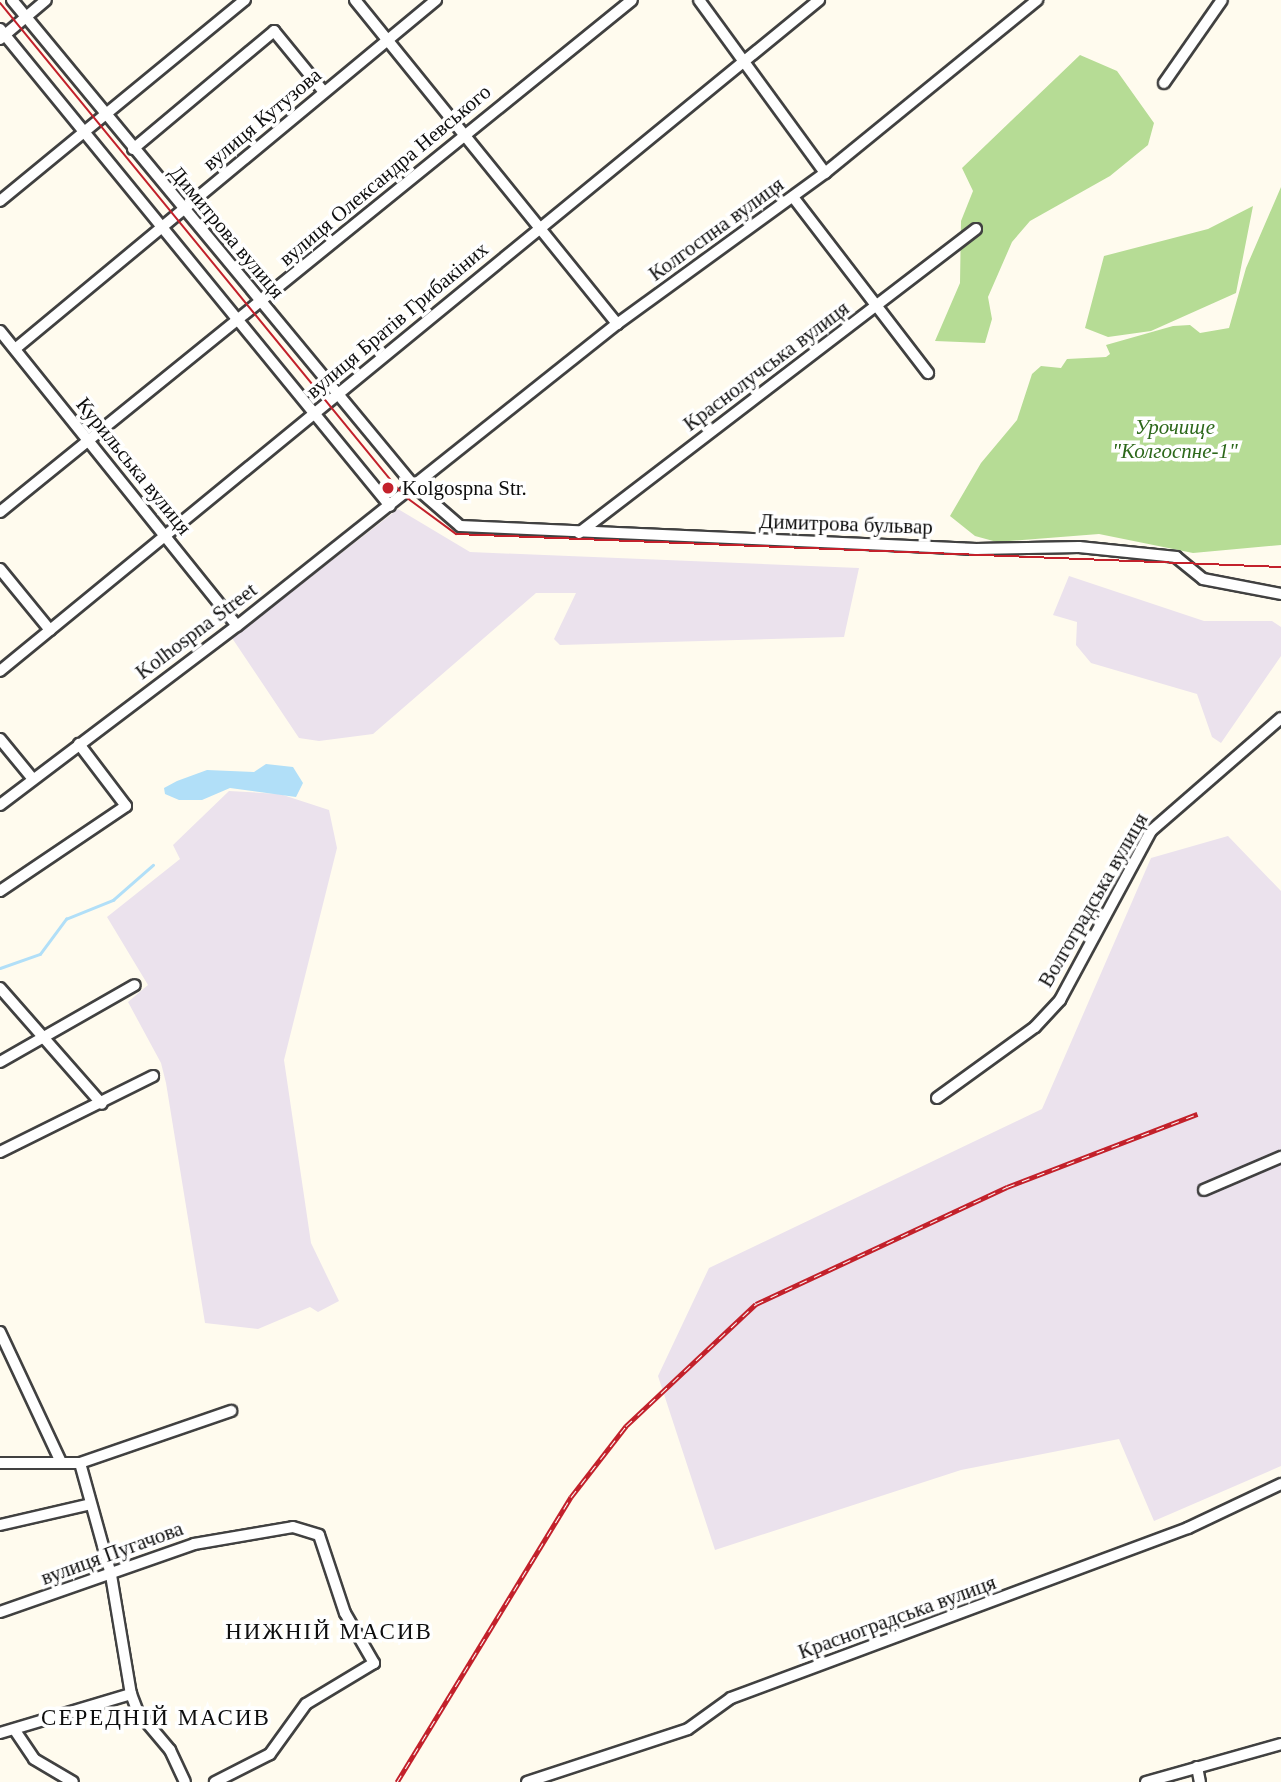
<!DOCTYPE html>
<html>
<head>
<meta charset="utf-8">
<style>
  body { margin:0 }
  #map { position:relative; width:1281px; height:1782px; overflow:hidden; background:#fffbee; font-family:"Times New Roman",serif }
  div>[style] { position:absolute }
  .industrial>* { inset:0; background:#ebe2ed }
  .forest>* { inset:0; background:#b6dc95 }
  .water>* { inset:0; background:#b1dff8 }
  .stream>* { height:2.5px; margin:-1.25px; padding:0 1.25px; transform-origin:1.25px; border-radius:1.25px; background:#b1dff8 }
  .roads { filter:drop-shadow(2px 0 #414141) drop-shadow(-2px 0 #414141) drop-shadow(0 2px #414141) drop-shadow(0 -2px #414141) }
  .minor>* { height:10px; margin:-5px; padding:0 5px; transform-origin:5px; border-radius:5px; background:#fff }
  .tram>* { height:2px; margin:-1px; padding:0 1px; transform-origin:1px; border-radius:1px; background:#c3212b }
  .rail>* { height:5px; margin-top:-2.5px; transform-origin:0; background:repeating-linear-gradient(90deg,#fff 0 8px,#c3212b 0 16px); box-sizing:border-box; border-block:2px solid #c3212b }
  .dots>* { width:19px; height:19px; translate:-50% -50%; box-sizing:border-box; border:4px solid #fff; border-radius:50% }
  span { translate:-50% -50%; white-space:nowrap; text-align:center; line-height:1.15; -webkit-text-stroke:7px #fff; paint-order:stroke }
  .street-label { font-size:21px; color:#0e0e0e }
  .park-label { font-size:21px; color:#2d681b; font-style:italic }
  .poi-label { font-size:21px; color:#0e0e0e }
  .left { translate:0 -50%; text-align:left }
  .neighbourhood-label { font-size:23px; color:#0e0e0e; letter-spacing:2px }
</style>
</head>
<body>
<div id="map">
  <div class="industrial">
    <div style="clip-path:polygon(398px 509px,470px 552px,859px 568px,844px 637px,560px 645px,554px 639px,576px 593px,536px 593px,373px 734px,319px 741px,299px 738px,232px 638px)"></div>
    <div style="clip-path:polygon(1069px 576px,1204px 621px,1272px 621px,1281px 627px,1281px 656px,1221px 743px,1212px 737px,1197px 694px,1091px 663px,1076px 645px,1077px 622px,1053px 615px)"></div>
    <div style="clip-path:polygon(229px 791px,280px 794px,329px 810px,337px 848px,284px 1060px,311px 1243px,339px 1301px,318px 1312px,310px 1307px,258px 1329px,205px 1323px,166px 1083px,161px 1063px,128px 1002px,148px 985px,107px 917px,180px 859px,173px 845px)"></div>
    <div style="clip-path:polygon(1228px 836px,1281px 891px,1281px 1466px,1154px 1521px,1119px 1439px,961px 1470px,715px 1550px,658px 1376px,709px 1268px,1042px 1109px,1151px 858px)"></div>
  </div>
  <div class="forest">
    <div style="clip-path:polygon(1080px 55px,1117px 71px,1154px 123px,1148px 145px,1110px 176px,1030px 221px,1012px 242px,988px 297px,992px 319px,985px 343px,935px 341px,960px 283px,961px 221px,973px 191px,962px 168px)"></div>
    <div style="clip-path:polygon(1281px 187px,1281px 545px,1193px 553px,1099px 534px,997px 542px,975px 536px,950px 516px,981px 463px,1017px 420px,1032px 374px,1041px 366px,1061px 368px,1067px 359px,1106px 357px,1110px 354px,1106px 345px,1173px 326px,1190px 325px,1200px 333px,1229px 328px,1246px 268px)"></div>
    <div style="clip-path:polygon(1253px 206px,1236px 293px,1151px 331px,1108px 337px,1085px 328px,1104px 256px,1208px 229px)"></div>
  </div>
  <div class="water">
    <div style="clip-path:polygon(266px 764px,293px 767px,303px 783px,296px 797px,230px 788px,202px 800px,179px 800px,165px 794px,164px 788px,177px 781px,207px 770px,254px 772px)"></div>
  </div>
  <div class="stream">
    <div style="left:0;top:968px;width:42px;rotate:-19.3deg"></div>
    <div style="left:40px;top:954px;width:44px;rotate:-53.4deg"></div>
    <div style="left:66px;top:919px;width:51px;rotate:-22deg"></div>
    <div style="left:113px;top:900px;width:53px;rotate:-41.2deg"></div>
  </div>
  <div class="roads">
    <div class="minor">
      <div style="left:12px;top:0;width:631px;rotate:50.4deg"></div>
      <div style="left:414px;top:486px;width:61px;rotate:41deg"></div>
      <div style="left:460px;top:526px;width:517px;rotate:2.55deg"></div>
      <div style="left:976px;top:549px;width:103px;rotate:-1.1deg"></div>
      <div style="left:1079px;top:547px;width:98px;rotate:5.9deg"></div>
      <div style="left:1176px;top:557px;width:35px;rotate:39deg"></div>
      <div style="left:1203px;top:579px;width:79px;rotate:10.9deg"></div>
      <div style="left:355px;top:0;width:417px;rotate:51deg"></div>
      <div style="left:699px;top:0;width:214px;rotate:53.9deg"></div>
      <div style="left:0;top:29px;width:616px;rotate:50.73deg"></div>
      <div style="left:0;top:39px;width:60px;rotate:-40.3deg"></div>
      <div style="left:1164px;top:83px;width:101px;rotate:-55.1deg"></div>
      <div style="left:133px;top:149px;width:184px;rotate:-39.9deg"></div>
      <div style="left:274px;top:31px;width:79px;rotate:50.7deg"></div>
      <div style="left:793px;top:197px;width:222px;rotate:52.5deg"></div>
      <div style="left:0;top:201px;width:317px;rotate:-39.4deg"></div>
      <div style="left:0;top:331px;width:378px;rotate:51.2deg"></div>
      <div style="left:15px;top:349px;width:547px;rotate:-39.66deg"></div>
      <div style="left:0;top:512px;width:813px;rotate:-39.01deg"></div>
      <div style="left:579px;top:533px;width:500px;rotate:-37.44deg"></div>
      <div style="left:0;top:569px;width:79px;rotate:50.7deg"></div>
      <div style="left:0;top:671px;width:1059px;rotate:-39.33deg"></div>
      <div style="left:0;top:739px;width:50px;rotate:50.6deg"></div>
      <div style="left:0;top:805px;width:297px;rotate:-37.1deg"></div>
      <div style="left:237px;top:626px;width:485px;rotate:-38.5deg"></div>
      <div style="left:617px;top:324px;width:257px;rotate:-36deg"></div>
      <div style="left:825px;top:173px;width:274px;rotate:-39.2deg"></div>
      <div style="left:0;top:891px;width:152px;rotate:-34deg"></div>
      <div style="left:126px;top:806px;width:78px;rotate:-127.2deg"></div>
      <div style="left:0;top:988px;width:154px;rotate:48.7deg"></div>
      <div style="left:0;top:1062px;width:155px;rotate:-29.7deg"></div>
      <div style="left:937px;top:1098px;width:121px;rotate:-35.9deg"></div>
      <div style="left:1035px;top:1027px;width:37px;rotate:-47deg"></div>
      <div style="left:1060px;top:1000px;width:192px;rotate:-61.7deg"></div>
      <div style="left:1151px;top:831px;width:172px;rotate:-41deg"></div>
      <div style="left:0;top:1152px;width:171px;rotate:-26.4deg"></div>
      <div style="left:1204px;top:1190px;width:84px;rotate:-23.2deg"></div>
      <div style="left:0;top:1332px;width:144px;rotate:64.9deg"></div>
      <div style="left:0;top:1463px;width:80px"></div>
      <div style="left:80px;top:1463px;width:160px;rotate:-19deg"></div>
      <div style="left:80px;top:1463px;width:116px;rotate:74.5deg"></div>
      <div style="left:111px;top:1575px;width:121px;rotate:80.5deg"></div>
      <div style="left:131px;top:1694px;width:19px;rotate:69deg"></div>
      <div style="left:138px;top:1712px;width:50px;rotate:49.9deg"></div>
      <div style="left:170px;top:1750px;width:35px;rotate:65deg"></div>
      <div style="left:0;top:1525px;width:93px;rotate:-13deg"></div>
      <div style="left:0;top:1612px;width:206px;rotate:-19.3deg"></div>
      <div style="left:194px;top:1544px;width:100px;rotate:-9.7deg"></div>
      <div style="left:293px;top:1527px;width:27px;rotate:17deg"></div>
      <div style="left:319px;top:1535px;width:82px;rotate:71.6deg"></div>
      <div style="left:345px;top:1613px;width:58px;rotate:59.9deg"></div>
      <div style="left:374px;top:1663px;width:79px;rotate:148.9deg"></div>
      <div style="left:306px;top:1704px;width:62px;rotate:125.8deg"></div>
      <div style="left:270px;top:1754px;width:62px;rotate:153deg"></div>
      <div style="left:16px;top:1732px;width:32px;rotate:56deg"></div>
      <div style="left:34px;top:1759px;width:45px;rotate:30.5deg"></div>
      <div style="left:0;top:1733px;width:137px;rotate:-16.6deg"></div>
      <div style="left:1197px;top:1767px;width:15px;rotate:79deg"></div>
      <div style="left:527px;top:1782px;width:169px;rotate:-18.2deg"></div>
      <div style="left:688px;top:1729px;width:53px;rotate:-35.8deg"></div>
      <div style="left:731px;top:1698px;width:488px;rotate:-20.4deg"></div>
      <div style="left:1188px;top:1528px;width:103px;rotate:-25.3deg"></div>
      <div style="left:1146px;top:1782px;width:140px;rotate:-15.7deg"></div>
    </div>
  </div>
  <div class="tram">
    <div style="left:0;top:3px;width:636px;rotate:50.68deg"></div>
    <div style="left:403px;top:495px;width:66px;rotate:36.3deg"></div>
    <div style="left:456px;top:534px;width:826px;rotate:2.29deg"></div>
  </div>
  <div class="rail">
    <div style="left:397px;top:1782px;width:334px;rotate:-58.6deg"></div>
    <div style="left:571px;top:1497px;width:90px;rotate:-52.2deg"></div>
    <div style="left:626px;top:1426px;width:178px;rotate:-43.2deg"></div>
    <div style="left:756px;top:1304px;width:277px;rotate:-25deg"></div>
    <div style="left:1007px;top:1187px;width:204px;rotate:-21deg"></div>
  </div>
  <div class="dots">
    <div style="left:388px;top:488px;background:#c3212b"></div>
  </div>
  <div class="street-label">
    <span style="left:262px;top:119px;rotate:-40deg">вулиця Кутузова</span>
    <span style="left:385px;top:175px;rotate:-40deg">вулиця Олександра Невського</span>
    <span style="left:716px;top:229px;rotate:-36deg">Колгоспна вулиця</span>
    <span style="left:227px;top:232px;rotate:50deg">Димитрова вулиця</span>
    <span style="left:397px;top:320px;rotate:-40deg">вулиця Братів Грибакіних</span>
    <span style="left:766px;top:366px;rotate:-37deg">Краснолучська вулиця</span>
    <span style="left:134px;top:466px;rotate:51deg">Курильська вулиця</span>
    <span style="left:846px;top:524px;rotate:2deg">Димитрова бульвар</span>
    <span style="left:196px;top:631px;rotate:-37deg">Kolhospna Street</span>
    <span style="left:1093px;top:900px;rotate:-60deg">Волгоградська вулиця</span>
    <span style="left:112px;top:1553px;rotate:-20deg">вулиця Пугачова</span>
    <span style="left:897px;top:1617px;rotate:-20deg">Красноградська вулиця</span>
  </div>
  <div class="park-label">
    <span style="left:1175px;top:439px">Урочище<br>"Колгоспне-1"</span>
  </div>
  <div class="poi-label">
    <span class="left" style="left:402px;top:488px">Kolgospna Str.</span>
  </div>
  <div class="neighbourhood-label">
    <span style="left:329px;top:1632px">НИЖНІЙ МАСИВ</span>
    <span style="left:156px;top:1718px">СЕРЕДНІЙ МАСИВ</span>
  </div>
</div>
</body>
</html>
